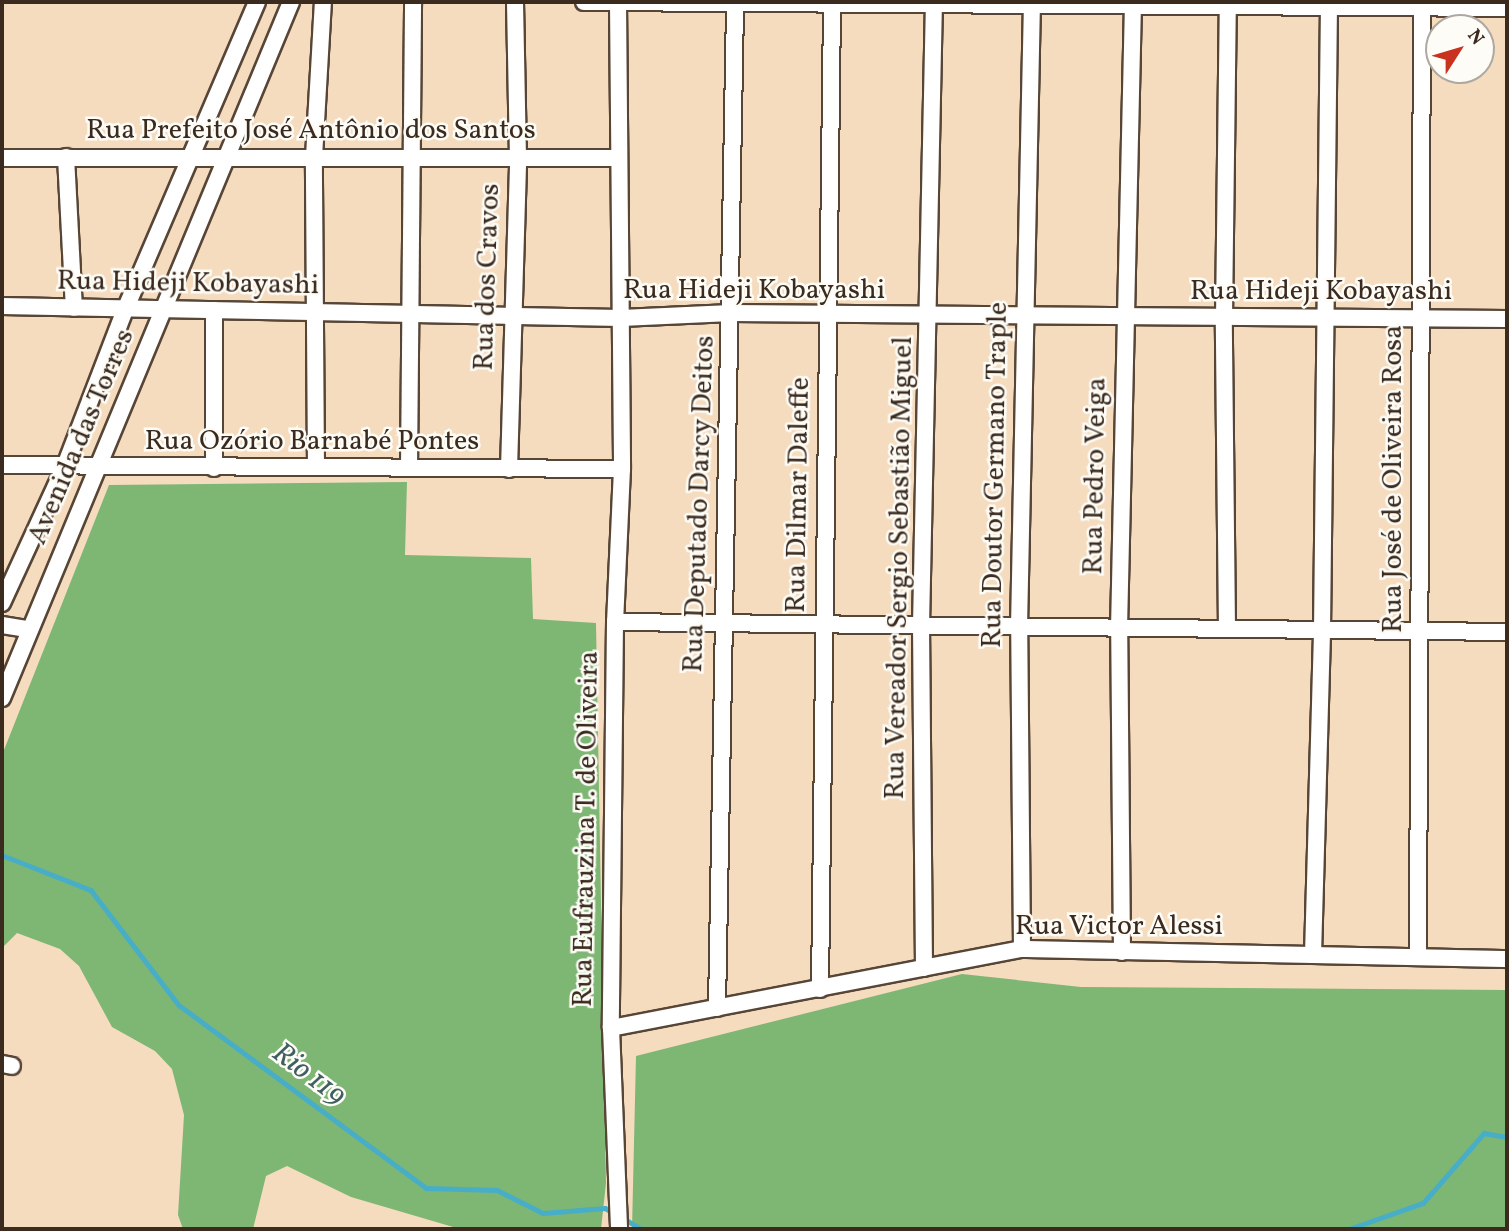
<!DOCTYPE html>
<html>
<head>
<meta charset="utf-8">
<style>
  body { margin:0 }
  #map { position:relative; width:1509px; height:1231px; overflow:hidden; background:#f5dcbf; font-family:Vollkorn,serif }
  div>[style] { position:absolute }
  .forest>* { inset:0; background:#7eb673 }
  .stream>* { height:4.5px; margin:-2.25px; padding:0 2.25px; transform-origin:2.25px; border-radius:2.25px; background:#48aec8 }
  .roads { filter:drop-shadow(2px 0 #574536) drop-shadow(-2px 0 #574536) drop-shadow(0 2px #574536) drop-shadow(0 -2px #574536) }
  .minor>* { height:16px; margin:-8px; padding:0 8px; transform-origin:8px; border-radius:8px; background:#fff }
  span { translate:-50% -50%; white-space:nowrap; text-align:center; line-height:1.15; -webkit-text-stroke:5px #fdfcf7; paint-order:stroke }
  .street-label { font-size:28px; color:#3b2a1e }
  .water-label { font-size:30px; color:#405f62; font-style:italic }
  .frame { position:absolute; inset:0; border:4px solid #3b2a1e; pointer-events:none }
  .north { position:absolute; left:1425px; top:14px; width:70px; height:70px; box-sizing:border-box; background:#fdfcf7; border:2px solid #afa8a0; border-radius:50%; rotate:53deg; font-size:19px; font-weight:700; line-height:28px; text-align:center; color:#3b2a1e }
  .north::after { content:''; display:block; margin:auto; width:24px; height:32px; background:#c8321e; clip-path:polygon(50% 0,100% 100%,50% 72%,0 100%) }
</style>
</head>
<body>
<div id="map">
  <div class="forest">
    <div style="clip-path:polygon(407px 482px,405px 555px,531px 558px,533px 619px,596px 623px,606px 1183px,601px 1229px,460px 1229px,351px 1197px,287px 1166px,266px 1176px,253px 1229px,183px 1229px,178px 1215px,184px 1115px,172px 1069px,155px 1051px,112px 1027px,79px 966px,60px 949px,17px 933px,2px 948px,2px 755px,109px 485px)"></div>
    <div style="clip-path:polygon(962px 974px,1081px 987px,1507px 990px,1507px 1229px,632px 1229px,636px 1056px)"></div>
  </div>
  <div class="stream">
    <div style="left:2px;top:855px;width:96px;rotate:21.5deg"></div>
    <div style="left:91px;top:890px;width:145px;rotate:52.6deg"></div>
    <div style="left:179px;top:1005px;width:307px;rotate:36.5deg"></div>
    <div style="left:426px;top:1188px;width:71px;rotate:1.6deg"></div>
    <div style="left:497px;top:1190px;width:51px;rotate:26.6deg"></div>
    <div style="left:543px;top:1213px;width:62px;rotate:-4.6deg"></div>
    <div style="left:605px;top:1208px;width:12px;rotate:31deg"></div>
    <div style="left:623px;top:1218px;width:21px;rotate:31deg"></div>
    <div style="left:1349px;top:1229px;width:78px;rotate:-19.4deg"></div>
    <div style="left:1423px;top:1203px;width:93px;rotate:-48.9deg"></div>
    <div style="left:1484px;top:1133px;width:23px;rotate:10deg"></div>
  </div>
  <div class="roads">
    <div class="minor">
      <div style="left:584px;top:2px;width:923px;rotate:0.37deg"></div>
      <div style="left:618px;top:2px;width:467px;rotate:89.5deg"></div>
      <div style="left:622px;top:469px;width:153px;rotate:92.6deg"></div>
      <div style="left:615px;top:622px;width:406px;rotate:90.6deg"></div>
      <div style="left:611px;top:1028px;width:201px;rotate:87.7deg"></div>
      <div style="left:66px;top:157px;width:151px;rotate:87deg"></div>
      <div style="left:2px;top:158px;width:617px"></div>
      <div style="left:2px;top:306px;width:619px;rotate:1.11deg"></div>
      <div style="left:621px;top:318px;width:110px;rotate:-2.6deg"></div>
      <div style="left:731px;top:313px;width:776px;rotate:0.44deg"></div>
      <div style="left:2px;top:465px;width:620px;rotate:0.37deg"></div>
      <div style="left:316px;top:467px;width:310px;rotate:-90.4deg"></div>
      <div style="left:314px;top:157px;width:155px;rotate:-86.7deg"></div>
      <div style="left:214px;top:468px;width:158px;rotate:-90deg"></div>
      <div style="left:409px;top:468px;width:466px;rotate:-89.5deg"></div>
      <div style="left:509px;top:469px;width:311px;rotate:-88.3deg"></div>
      <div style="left:518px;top:158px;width:156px;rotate:-91.1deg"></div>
      <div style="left:2px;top:603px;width:151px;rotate:-65.3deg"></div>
      <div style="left:65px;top:466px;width:167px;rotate:-69deg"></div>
      <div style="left:125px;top:310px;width:335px;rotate:-66.8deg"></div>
      <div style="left:615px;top:622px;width:892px;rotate:0.64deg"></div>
      <div style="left:2px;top:625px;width:26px;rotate:9deg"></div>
      <div style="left:1227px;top:629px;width:311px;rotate:-90.6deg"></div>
      <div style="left:1224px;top:318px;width:316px;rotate:-89.3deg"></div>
      <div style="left:2px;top:698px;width:754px;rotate:-67.45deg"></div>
      <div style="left:1022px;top:949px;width:322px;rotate:-90.5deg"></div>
      <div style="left:1019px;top:627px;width:625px;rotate:-88.81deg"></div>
      <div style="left:1122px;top:952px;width:323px;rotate:-90.5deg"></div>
      <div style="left:1119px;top:629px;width:627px;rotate:-88.72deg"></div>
      <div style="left:1313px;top:955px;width:325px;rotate:-88.4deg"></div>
      <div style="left:1322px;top:630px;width:628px;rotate:-89.36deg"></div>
      <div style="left:1418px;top:955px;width:953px;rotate:-89.76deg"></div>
      <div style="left:924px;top:968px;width:342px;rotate:-90.5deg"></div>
      <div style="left:921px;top:626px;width:624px;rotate:-88.81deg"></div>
      <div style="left:820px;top:989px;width:987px;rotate:-89.3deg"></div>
      <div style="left:717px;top:1008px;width:1006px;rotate:-88.97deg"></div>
      <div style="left:611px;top:1028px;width:419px;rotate:-10.9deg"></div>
      <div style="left:1022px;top:949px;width:485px;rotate:1.2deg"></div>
      <div style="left:2px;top:1064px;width:10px;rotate:11deg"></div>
    </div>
  </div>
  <div class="street-label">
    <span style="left:311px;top:131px">Rua Prefeito José Antônio dos Santos</span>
    <span style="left:488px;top:277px;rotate:-88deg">Rua dos Cravos</span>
    <span style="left:188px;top:284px;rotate:1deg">Rua Hideji Kobayashi</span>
    <span style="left:754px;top:291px">Rua Hideji Kobayashi</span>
    <span style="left:1321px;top:292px">Rua Hideji Kobayashi</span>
    <span style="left:82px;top:437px;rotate:-67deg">Avenida das Torres</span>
    <span style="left:312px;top:442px">Rua Ozório Barnabé Pontes</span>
    <span style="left:996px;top:475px;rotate:-89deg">Rua Doutor Germano Traple</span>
    <span style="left:1096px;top:476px;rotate:-89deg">Rua Pedro Veiga</span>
    <span style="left:1394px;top:479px;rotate:-90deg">Rua José de Oliveira Rosa</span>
    <span style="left:799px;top:495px;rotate:-89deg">Rua Dilmar Daleffe</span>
    <span style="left:700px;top:504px;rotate:-88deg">Rua Deputado Darcy Deitos</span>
    <span style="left:900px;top:568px;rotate:-89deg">Rua Vereador Sergio Sebastião Miguel</span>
    <span style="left:587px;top:829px;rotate:-89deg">Rua Eufrauzina T. de Oliveira</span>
    <span style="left:1119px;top:927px">Rua Victor Alessi</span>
  </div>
  <div class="water-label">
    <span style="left:309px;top:1075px;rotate:37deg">Rio 119</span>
  </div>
  <div class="frame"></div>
  <div class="north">N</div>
</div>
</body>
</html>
